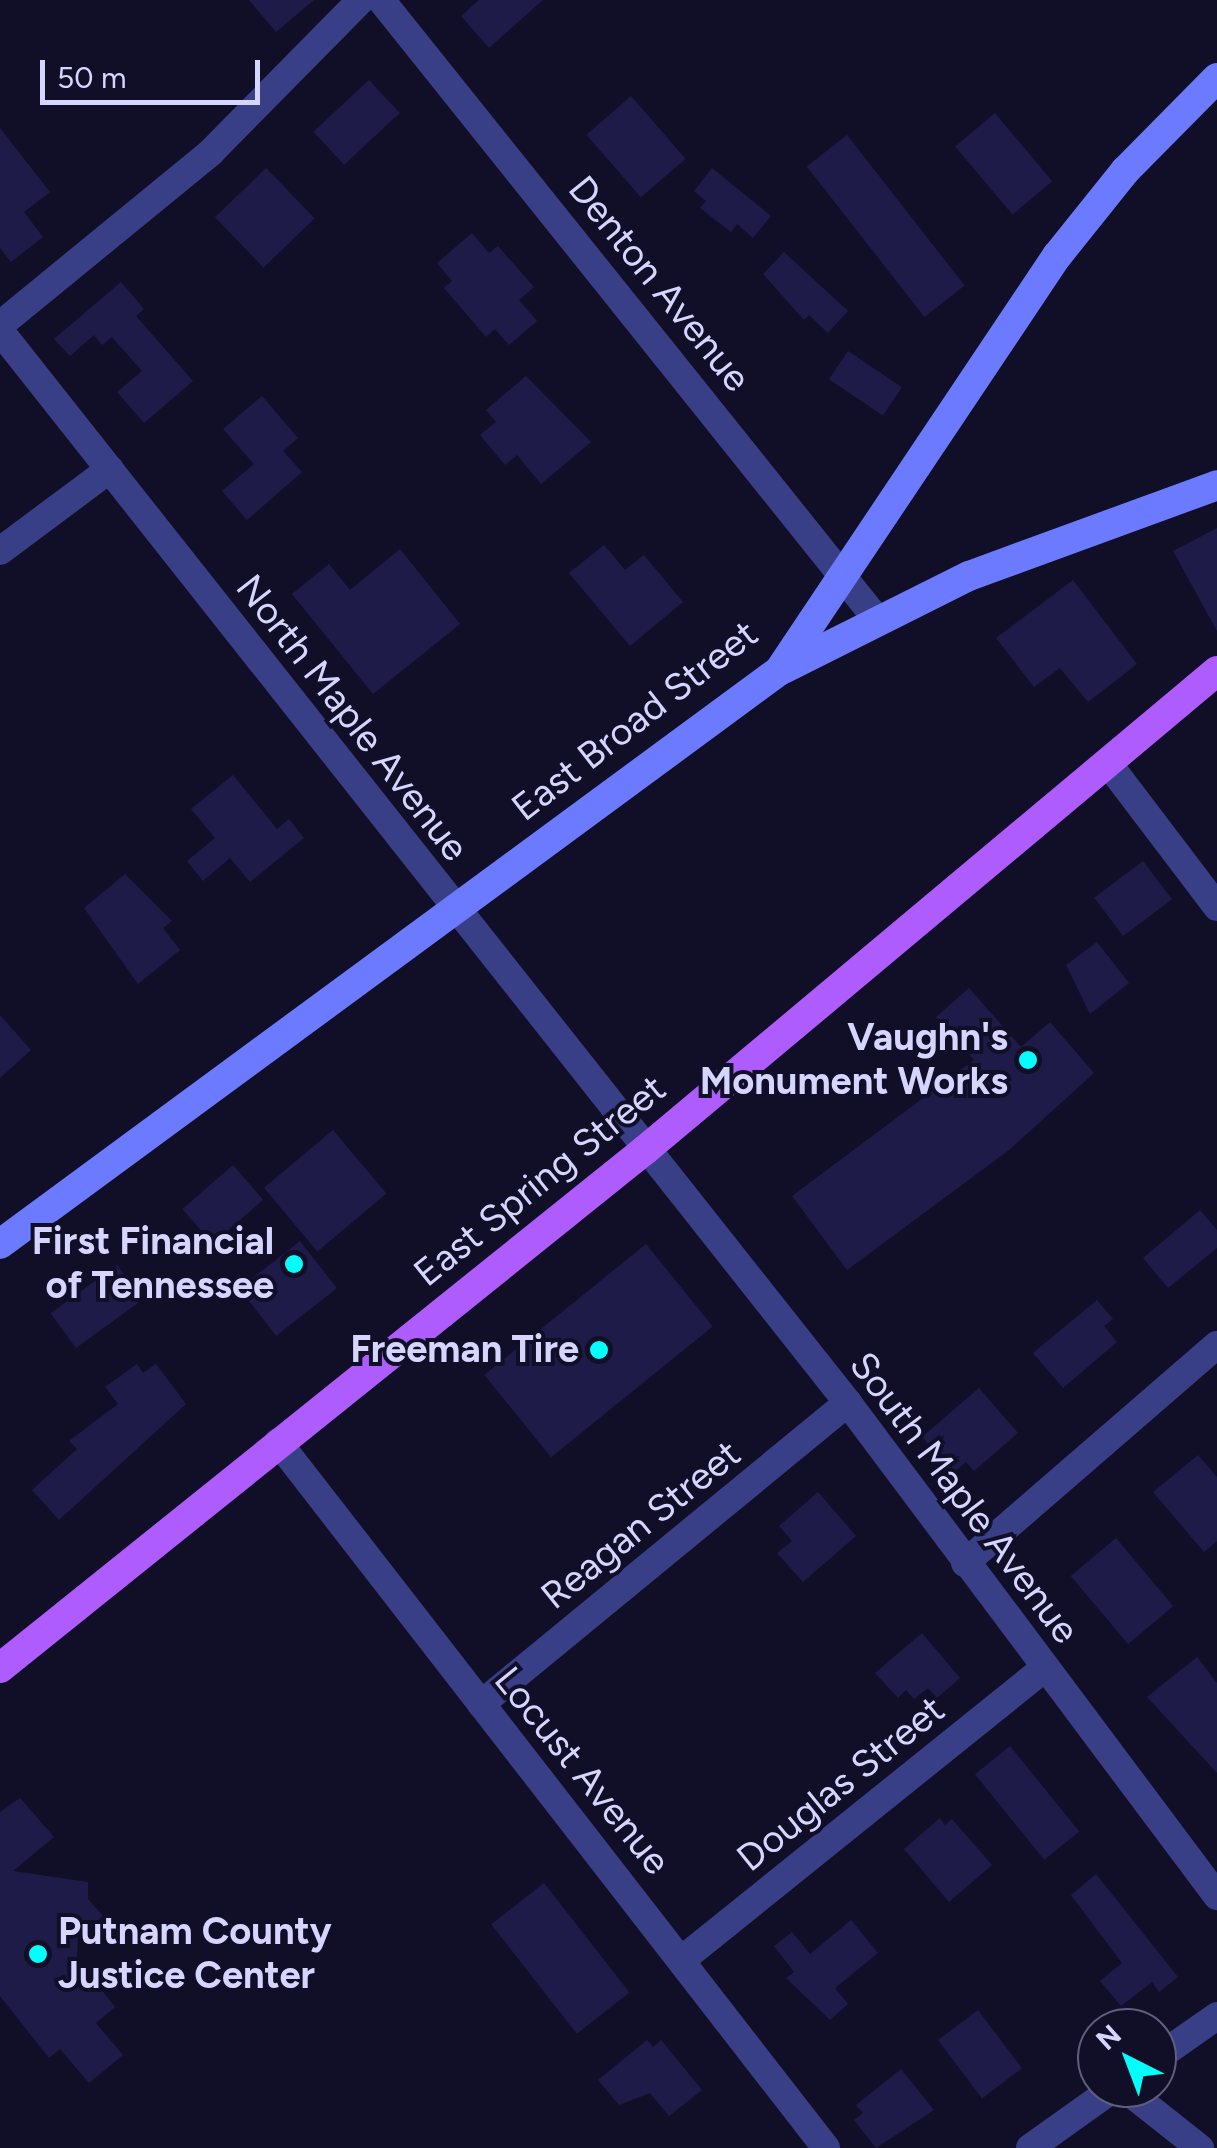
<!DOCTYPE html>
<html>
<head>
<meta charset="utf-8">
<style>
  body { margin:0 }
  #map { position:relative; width:1217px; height:2148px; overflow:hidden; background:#100f27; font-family:Figtree,sans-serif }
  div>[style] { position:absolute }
  .building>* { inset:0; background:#1f1b49; transform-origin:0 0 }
  .street>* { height:28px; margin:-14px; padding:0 14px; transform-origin:14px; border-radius:14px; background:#393f87 }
  .secondary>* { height:30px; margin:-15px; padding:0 15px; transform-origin:15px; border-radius:15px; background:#6c7aff }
  .primary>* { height:30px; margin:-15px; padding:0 15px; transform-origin:15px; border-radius:15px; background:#af5cff }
  .dots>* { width:28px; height:28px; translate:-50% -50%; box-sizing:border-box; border:5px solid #100f27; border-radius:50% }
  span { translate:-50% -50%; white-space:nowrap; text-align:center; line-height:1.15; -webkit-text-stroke:8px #100f27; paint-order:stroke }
  .street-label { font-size:38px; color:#d5d5ff }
  .poi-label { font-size:38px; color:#d5d5ff; font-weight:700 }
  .right { translate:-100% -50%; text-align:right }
  .left { translate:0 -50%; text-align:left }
  .north { position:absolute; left:1077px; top:2008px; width:100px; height:100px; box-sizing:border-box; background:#100f27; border:2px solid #5f5e7d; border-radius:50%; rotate:318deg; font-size:28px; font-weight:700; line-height:40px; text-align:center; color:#d5d5ff }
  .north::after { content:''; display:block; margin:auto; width:35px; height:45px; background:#01fffb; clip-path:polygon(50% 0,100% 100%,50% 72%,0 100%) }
  .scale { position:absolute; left:40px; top:60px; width:220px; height:45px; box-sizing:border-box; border:5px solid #d5d5ff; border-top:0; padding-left:12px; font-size:30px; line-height:35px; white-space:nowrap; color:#d5d5ff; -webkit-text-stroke:8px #100f27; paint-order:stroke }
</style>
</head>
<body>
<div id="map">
  <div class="building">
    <div style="clip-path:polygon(249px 0,314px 0,276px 32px)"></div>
    <div style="clip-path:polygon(479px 0,543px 0,489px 48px,461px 16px)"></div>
    <div style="left:369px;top:80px;width:45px;height:76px;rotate:47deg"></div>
    <div style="left:631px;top:96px;width:83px;height:59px;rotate:49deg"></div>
    <div style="left:995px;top:113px;width:89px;height:52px;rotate:50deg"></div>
    <div style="clip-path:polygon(0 128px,50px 192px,24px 212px,43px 237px,11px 262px,0 248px)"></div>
    <div style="left:847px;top:135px;width:191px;height:51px;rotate:52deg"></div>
    <div style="left:266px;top:168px;width:70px;height:71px;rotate:46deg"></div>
    <div style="clip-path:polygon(712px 168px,771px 216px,753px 238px,737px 224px,731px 232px,700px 208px,706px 201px,694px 191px)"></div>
    <div style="clip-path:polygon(472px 233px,489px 253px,498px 246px,534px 287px,519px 300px,537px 321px,509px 345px,495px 329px,486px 337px,444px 288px,452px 281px,437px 263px)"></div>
    <div style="clip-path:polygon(784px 252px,848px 311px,828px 333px,809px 315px,804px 320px,763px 274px)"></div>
    <div style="clip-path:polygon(121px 282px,144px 309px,136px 316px,193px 381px,144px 423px,117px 392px,142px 371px,112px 337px,102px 345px,94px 335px,70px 356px,54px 339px)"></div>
    <div style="left:848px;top:351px;width:65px;height:34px;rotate:34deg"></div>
    <div style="clip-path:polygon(526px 376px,591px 442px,541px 484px,517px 455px,505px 465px,480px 435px,496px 422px,486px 410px)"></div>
    <div style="clip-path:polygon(262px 396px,298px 438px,283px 451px,302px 472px,247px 520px,222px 491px,254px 464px,223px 429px)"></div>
    <div style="clip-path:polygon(1217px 528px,1217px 631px,1173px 551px)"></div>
    <div style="clip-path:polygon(604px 545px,625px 570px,644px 555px,683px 602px,630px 646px,569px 573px)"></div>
    <div style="clip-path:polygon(400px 549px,460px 624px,373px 694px,292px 594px,329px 564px,350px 590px)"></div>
    <div style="clip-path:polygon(1073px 580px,1137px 664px,1088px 702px,1060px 668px,1034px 687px,996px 638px)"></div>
    <div style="clip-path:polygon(233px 775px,277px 829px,289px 819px,304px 838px,250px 882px,230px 858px,203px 881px,187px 861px,215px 838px,191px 809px)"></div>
    <div style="left:1143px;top:861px;width:48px;height:61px;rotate:53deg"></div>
    <div style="clip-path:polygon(125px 874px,172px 921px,163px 928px,180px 950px,138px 984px,84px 908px)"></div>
    <div style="clip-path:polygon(1097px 942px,1129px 983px,1090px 1014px,1066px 965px)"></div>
    <div style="clip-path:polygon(969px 988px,1021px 1047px,1050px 1022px,1094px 1073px,1009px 1150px,847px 1270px,792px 1196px,974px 1060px,936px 1017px)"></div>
    <div style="clip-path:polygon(0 1015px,31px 1050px,0 1078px)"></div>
    <div style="left:333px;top:1130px;width:83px;height:90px;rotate:50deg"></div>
    <div style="left:233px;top:1165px;width:46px;height:67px;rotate:49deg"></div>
    <div style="clip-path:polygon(1200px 1210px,1217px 1230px,1217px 1248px,1168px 1288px,1143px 1258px)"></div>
    <div style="left:300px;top:1241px;width:60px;height:77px;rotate:52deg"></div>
    <div style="left:646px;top:1244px;width:106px;height:208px;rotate:51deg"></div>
    <div style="left:117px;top:1265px;width:43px;height:82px;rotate:54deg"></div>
    <div style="clip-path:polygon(1097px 1300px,1113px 1319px,1104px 1326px,1117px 1342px,1063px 1388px,1033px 1353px)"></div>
    <div style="clip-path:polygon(137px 1364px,143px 1373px,156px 1364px,186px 1404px,59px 1520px,32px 1490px,77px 1449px,69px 1441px,118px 1404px,105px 1387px)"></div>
    <div style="clip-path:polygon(979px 1388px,1018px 1433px,974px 1471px,966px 1462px,953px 1473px,922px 1437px)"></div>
    <div style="clip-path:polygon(1198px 1455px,1217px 1477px,1217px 1541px,1204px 1552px,1153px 1492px)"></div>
    <div style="clip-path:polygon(818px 1492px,856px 1536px,803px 1582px,777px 1553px,792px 1541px,779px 1526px)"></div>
    <div style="left:1116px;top:1538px;width:89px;height:59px;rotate:50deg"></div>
    <div style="clip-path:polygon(922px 1633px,960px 1678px,937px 1698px,928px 1688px,914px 1699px,906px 1690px,898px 1698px,875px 1673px)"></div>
    <div style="clip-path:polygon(1197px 1657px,1217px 1683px,1217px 1773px,1147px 1697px)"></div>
    <div style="left:1010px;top:1746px;width:110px;height:45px;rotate:51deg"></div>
    <div style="clip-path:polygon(20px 1798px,54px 1837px,13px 1871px,88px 1882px,88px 1899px,103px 1916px,78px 1937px,77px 1959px,115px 2007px,96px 2023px,123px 2055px,89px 2083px,60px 2049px,49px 2058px,0 1996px,0 1812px)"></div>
    <div style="clip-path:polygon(940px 1818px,945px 1825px,952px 1819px,992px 1865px,949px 1902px,904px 1849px)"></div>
    <div style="clip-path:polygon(1096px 1874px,1178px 1977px,1159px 1992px,1152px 1982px,1121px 2006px,1100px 1981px,1122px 1963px,1071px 1895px)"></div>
    <div style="left:544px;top:1883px;width:139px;height:67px;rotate:52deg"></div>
    <div style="clip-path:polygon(851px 1920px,878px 1953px,835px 1988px,848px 2004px,830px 2020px,786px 1978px,794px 1972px,774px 1946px,792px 1932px,810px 1954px)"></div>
    <div style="left:978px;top:2010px;width:73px;height:50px;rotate:53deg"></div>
    <div style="clip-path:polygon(647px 2040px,653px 2047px,661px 2040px,702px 2090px,669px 2116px,650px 2093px,619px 2105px,598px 2080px)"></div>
    <div style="clip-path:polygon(901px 2069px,934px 2110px,876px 2148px,854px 2120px,863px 2113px,856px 2105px)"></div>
  </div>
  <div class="street">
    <div style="left:381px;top:0;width:792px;rotate:51.31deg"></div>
    <div style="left:0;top:325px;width:273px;rotate:-39.3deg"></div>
    <div style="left:211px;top:152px;width:214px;rotate:-45.4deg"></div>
    <div style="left:0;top:331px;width:1367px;rotate:51.65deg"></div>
    <div style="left:848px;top:1403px;width:616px;rotate:53.19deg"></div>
    <div style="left:0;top:551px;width:137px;rotate:-36.7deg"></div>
    <div style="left:1107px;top:762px;width:182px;rotate:52.8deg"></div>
    <div style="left:278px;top:1442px;width:894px;rotate:52.18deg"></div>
    <div style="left:965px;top:1563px;width:333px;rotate:-40.9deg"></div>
    <div style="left:481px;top:1704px;width:475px;rotate:-39.4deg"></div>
    <div style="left:684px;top:1958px;width:463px;rotate:-38.8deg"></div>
    <div style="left:1157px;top:2058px;width:73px;rotate:-35deg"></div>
    <div style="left:1124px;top:2088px;width:97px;rotate:38.3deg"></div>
    <div style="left:1030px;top:2148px;width:103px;rotate:-35.5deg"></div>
  </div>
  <div class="secondary">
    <div style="left:783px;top:669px;width:208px;rotate:-26.6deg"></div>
    <div style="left:969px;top:576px;width:264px;rotate:-20.1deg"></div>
    <div style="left:0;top:1244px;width:967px;rotate:-36.34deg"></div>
    <div style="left:779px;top:671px;width:500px;rotate:-56.2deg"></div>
    <div style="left:1057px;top:256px;width:109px;rotate:-51.3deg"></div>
    <div style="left:1125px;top:171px;width:131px;rotate:-45.3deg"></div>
  </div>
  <div class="primary">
    <div style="left:0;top:1668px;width:827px;rotate:-38.77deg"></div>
    <div style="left:645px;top:1150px;width:746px;rotate:-39.94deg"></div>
  </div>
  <div class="dots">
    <div style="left:1028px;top:1060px;background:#01fffb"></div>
    <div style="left:294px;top:1264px;background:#01fffb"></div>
    <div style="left:599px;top:1350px;background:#01fffb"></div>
    <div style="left:38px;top:1954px;background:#01fffb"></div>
  </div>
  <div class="street-label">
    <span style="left:659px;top:284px;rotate:51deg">Denton Avenue</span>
    <span style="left:352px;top:718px;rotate:52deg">North Maple Avenue</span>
    <span style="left:635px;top:721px;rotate:-38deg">East Broad Street</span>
    <span style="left:540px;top:1181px;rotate:-39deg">East Spring Street</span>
    <span style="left:964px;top:1498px;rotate:53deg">South Maple Avenue</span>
    <span style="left:641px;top:1525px;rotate:-39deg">Reagan Street</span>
    <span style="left:582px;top:1771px;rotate:51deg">Locust Avenue</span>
    <span style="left:841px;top:1784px;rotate:-39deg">Douglas Street</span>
  </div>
  <div class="poi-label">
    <span class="right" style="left:1008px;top:1060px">Vaughn's<br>Monument Works</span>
    <span class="right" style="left:274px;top:1264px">First Financial<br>of Tennessee</span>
    <span class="right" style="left:579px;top:1350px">Freeman Tire</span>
    <span class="left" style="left:58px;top:1954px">Putnam County<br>Justice Center</span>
  </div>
  <div class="north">N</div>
  <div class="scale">50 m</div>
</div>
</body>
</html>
